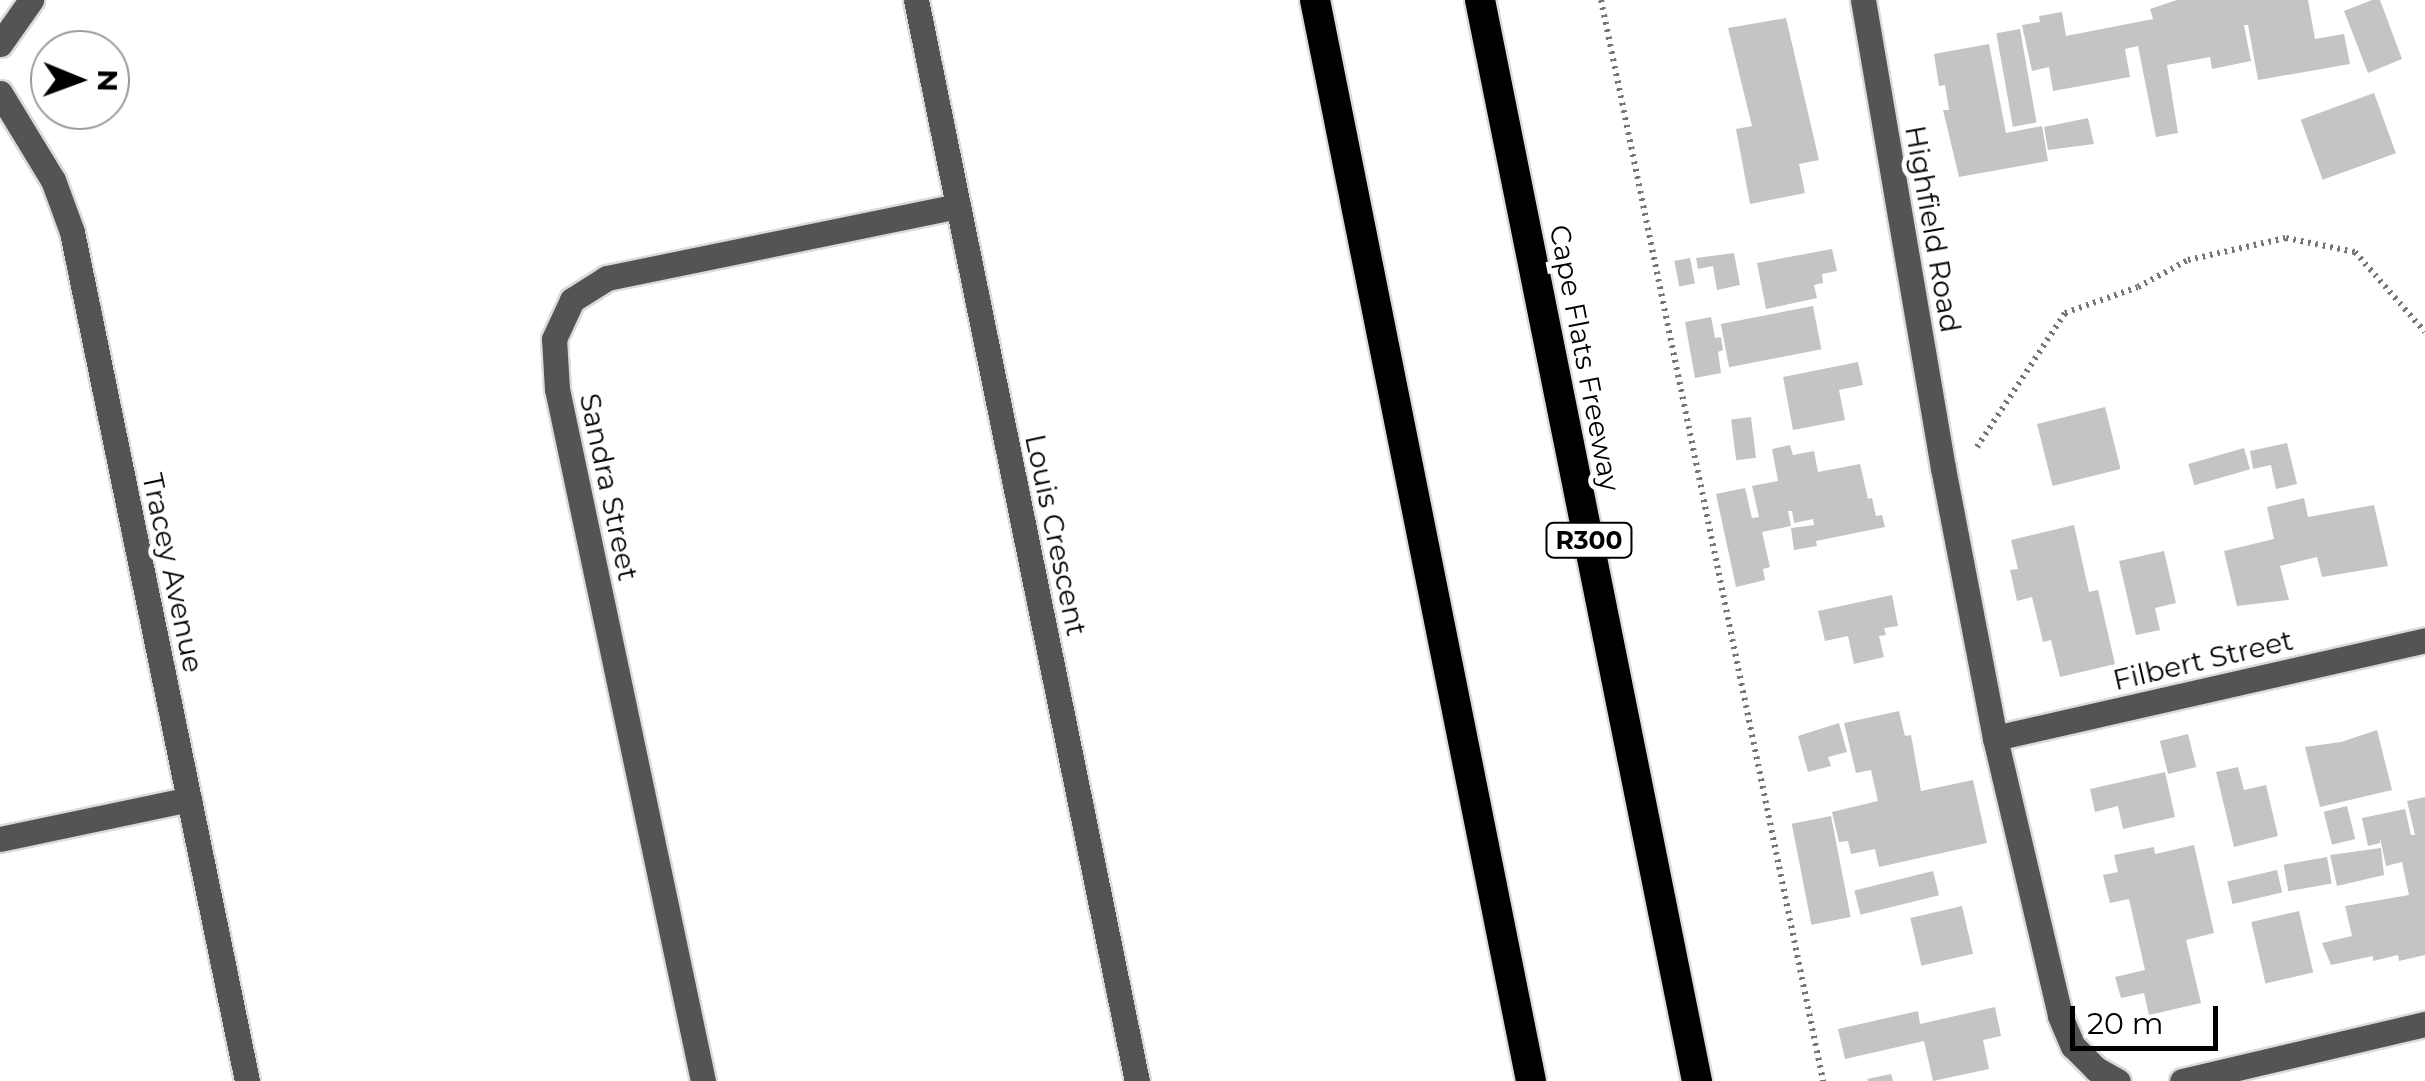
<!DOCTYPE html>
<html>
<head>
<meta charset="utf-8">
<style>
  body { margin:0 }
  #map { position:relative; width:2425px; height:1081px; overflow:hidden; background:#fff; font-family:Montserrat,sans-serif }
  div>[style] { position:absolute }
  .building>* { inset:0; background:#c4c4c4; transform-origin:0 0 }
  .path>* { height:6px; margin-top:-3px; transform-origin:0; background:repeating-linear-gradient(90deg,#767676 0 2.5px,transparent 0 7.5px) }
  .roads { filter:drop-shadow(2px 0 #dbdbdb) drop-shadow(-2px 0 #dbdbdb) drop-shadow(0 2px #dbdbdb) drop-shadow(0 -2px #dbdbdb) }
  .minor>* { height:25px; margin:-12.5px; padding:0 12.5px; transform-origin:12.5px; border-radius:12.5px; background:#545454 }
  .highway>* { height:30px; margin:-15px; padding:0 15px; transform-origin:15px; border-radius:15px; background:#000 }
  span { translate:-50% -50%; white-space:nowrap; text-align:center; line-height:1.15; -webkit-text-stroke:10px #fff; paint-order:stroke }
  .shield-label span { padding:2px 8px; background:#fff; border:2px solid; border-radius:8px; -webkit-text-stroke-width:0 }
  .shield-label { font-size:25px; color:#000; font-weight:700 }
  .street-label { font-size:28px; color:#000 }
  .north { position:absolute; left:30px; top:30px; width:100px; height:100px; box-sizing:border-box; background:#fff; border:2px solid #999; border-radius:50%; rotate:91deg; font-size:28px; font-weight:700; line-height:40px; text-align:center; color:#000 }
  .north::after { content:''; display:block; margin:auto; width:35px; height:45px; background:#000; clip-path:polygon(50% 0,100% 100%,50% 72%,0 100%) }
  .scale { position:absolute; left:2070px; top:1006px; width:148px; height:45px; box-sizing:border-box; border:5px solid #000; border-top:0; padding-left:12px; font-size:30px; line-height:35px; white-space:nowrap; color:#000; -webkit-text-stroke:8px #fff; paint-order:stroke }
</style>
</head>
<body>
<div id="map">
  <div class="building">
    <div style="clip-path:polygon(2177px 0,2308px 0,2315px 39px,2344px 34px,2350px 64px,2258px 80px,2248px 25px,2244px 25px,2251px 61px,2212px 69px,2210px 57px,2167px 65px,2178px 133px,2156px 137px,2138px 46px,2125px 49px,2130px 77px,2053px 91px,2049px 67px,2032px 71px,2022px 25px,2040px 22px,2039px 16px,2062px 12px,2066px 36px,2153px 19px,2150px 9px)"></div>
    <div style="clip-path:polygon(2372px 0,2380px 0,2402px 59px,2368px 73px,2344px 11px)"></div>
    <div style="clip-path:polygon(1786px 18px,1819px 160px,1799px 164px,1805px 193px,1750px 204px,1736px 129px,1752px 126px,1728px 28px)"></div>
    <div style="left:2020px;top:29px;width:95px;height:24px;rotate:80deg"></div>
    <div style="clip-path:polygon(1989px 44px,2006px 133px,2042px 126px,2048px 161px,1959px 177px,1943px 110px,1949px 110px,1945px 85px,1939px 86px,1934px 54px)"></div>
    <div style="left:2374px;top:93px;width:64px;height:78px;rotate:70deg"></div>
    <div style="clip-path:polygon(2088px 118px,2094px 144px,2048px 150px,2044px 127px)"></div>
    <div style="clip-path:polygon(1832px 249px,1837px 271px,1822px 274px,1823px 283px,1814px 285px,1817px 298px,1766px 309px,1757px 263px)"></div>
    <div style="clip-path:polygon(1734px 253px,1740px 285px,1717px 290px,1713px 266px,1698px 269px,1696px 258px)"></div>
    <div style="left:1690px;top:258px;width:26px;height:16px;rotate:79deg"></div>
    <div style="left:1813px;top:306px;width:44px;height:94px;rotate:79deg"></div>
    <div style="clip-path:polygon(1711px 317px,1715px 338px,1721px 337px,1723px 350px,1718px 352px,1721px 373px,1695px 378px,1685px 322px)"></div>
    <div style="clip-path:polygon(1858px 362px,1863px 385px,1839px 390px,1845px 420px,1793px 430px,1783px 377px)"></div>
    <div style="left:2105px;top:407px;width:64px;height:70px;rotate:76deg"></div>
    <div style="left:1751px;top:417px;width:41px;height:20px;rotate:83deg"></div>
    <div style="clip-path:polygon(2287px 443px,2297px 484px,2276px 489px,2271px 465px,2253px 469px,2250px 451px)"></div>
    <div style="clip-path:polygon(1790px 445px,1793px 455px,1814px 451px,1818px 472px,1860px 464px,1868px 499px,1872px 498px,1876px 516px,1882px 515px,1885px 527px,1816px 541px,1817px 546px,1794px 550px,1791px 528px,1814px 525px,1813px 519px,1794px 523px,1792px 511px,1788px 511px,1791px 526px,1762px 532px,1770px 567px,1763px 569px,1765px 580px,1736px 587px,1716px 494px,1745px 488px,1752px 518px,1759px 517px,1752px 486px,1778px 481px,1772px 449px)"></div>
    <div style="left:2244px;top:448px;width:22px;height:58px;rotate:74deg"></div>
    <div style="clip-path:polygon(2304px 498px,2308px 517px,2374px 505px,2388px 566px,2322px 577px,2317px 557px,2280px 566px,2289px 600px,2237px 606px,2224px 551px,2274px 539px,2267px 507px)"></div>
    <div style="clip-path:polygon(2074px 525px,2089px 592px,2098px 590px,2115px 664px,2060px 677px,2051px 640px,2043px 642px,2032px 597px,2017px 601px,2010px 570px,2018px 569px,2011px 540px)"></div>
    <div style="clip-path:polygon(2164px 551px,2176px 603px,2155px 608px,2160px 630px,2136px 635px,2119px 561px)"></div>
    <div style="clip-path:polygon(1892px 595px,1898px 626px,1884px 628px,1886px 635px,1879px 636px,1884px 657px,1854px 664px,1848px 636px,1825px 641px,1818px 611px)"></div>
    <div style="clip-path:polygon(1899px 711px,1905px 736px,1911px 735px,1921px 791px,1973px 780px,1987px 843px,1879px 867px,1875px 849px,1851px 854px,1848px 841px,1839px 842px,1832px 812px,1878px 801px,1871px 770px,1856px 773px,1844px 723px)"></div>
    <div style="clip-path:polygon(1839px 723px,1847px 752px,1828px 757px,1831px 766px,1808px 772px,1798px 736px)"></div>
    <div style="clip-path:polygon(2377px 730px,2392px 790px,2320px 807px,2305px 747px,2341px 742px)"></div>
    <div style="left:2188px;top:734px;width:34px;height:29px;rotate:76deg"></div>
    <div style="clip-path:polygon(2238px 767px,2244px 790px,2266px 785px,2278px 836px,2234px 847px,2216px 772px)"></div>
    <div style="clip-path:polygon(2165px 772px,2175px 817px,2123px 829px,2118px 806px,2095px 812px,2090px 789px)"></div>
    <div style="clip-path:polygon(2425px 797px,2425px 955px,2399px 961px,2398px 955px,2373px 961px,2373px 956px,2331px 965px,2322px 943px,2352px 936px,2345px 906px,2409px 895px,2402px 862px,2386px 866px,2380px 838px,2380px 843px,2368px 846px,2362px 818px,2405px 809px,2411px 835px,2415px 835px,2407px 801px)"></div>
    <div style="left:2347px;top:806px;width:34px;height:24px;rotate:76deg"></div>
    <div style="left:1831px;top:816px;width:103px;height:40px;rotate:79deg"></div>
    <div style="clip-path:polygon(2194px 845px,2214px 933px,2186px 940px,2201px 1003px,2149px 1015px,2144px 993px,2121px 998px,2115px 977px,2145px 970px,2129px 899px,2110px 903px,2103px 875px,2118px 872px,2114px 855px,2154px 847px,2155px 854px)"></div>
    <div style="clip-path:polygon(2381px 848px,2384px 875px,2337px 886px,2330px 855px)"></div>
    <div style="left:2327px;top:857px;width:27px;height:44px;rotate:80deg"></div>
    <div style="left:2277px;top:870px;width:23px;height:51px;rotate:77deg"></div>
    <div style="left:1933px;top:871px;width:25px;height:81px;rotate:76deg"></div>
    <div style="left:1962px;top:906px;width:49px;height:53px;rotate:77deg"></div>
    <div style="left:2299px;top:911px;width:63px;height:49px;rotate:77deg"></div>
    <div style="clip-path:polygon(1995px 1007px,2001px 1036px,1983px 1040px,1989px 1069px,1933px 1081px,1924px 1041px,1845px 1059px,1838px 1029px,1918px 1011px,1920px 1024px)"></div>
    <div style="clip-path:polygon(1891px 1074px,1893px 1081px,1868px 1081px,1867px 1079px)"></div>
  </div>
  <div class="path">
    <div style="left:1601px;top:0;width:1104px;rotate:78.39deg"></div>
    <div style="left:1977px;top:447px;width:160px;rotate:-56.7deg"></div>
    <div style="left:2065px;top:313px;width:77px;rotate:-19.6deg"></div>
    <div style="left:2138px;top:287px;width:57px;rotate:-28.4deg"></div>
    <div style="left:2188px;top:260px;width:100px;rotate:-12.7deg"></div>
    <div style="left:2286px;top:238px;width:70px;rotate:11.5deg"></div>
    <div style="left:2355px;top:252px;width:106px;rotate:48.8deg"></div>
  </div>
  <div class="roads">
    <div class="minor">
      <div style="left:916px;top:0;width:1103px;rotate:78.45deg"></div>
      <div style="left:1863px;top:0;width:475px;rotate:80.3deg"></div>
      <div style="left:1943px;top:468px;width:275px;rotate:79.1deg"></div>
      <div style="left:1995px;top:738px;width:285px;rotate:76.8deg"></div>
      <div style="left:2060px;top:1016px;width:33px;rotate:67deg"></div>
      <div style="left:2073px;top:1046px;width:33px;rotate:45deg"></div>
      <div style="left:2096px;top:1069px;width:25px;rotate:29deg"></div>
      <div style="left:0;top:44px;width:54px;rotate:-54.8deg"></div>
      <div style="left:0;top:93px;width:102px;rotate:58.7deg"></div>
      <div style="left:53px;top:180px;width:55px;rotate:69.9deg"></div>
      <div style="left:72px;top:232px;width:867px;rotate:78.35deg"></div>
      <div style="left:1995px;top:738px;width:441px;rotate:-12.8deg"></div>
      <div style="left:0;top:839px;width:193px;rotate:-11.9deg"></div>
      <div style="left:703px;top:1081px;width:707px;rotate:-101.91deg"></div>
      <div style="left:557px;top:389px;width:50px;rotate:-93.4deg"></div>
      <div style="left:554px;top:339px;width:43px;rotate:-65.2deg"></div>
      <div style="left:572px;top:300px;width:41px;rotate:-32.2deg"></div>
      <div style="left:607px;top:278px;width:358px;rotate:-11.6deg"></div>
      <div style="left:2182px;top:1081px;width:250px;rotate:-13.2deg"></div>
    </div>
    <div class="highway">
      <div style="left:1315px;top:0;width:1102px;rotate:78.7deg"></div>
      <div style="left:1480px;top:0;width:1103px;rotate:78.65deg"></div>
    </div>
  </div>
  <div class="shield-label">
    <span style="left:1589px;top:540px">R300</span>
  </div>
  <div class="street-label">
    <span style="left:1933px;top:229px;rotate:80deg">Highfield Road</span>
    <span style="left:1585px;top:358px;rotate:79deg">Cape Flats Freeway</span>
    <span style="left:609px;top:487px;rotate:78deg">Sandra Street</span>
    <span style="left:1056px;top:535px;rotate:78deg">Louis Crescent</span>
    <span style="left:173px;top:573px;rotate:78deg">Tracey Avenue</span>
    <span style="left:2203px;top:660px;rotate:-13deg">Filbert Street</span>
  </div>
  <div class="north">N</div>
  <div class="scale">20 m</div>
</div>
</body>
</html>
